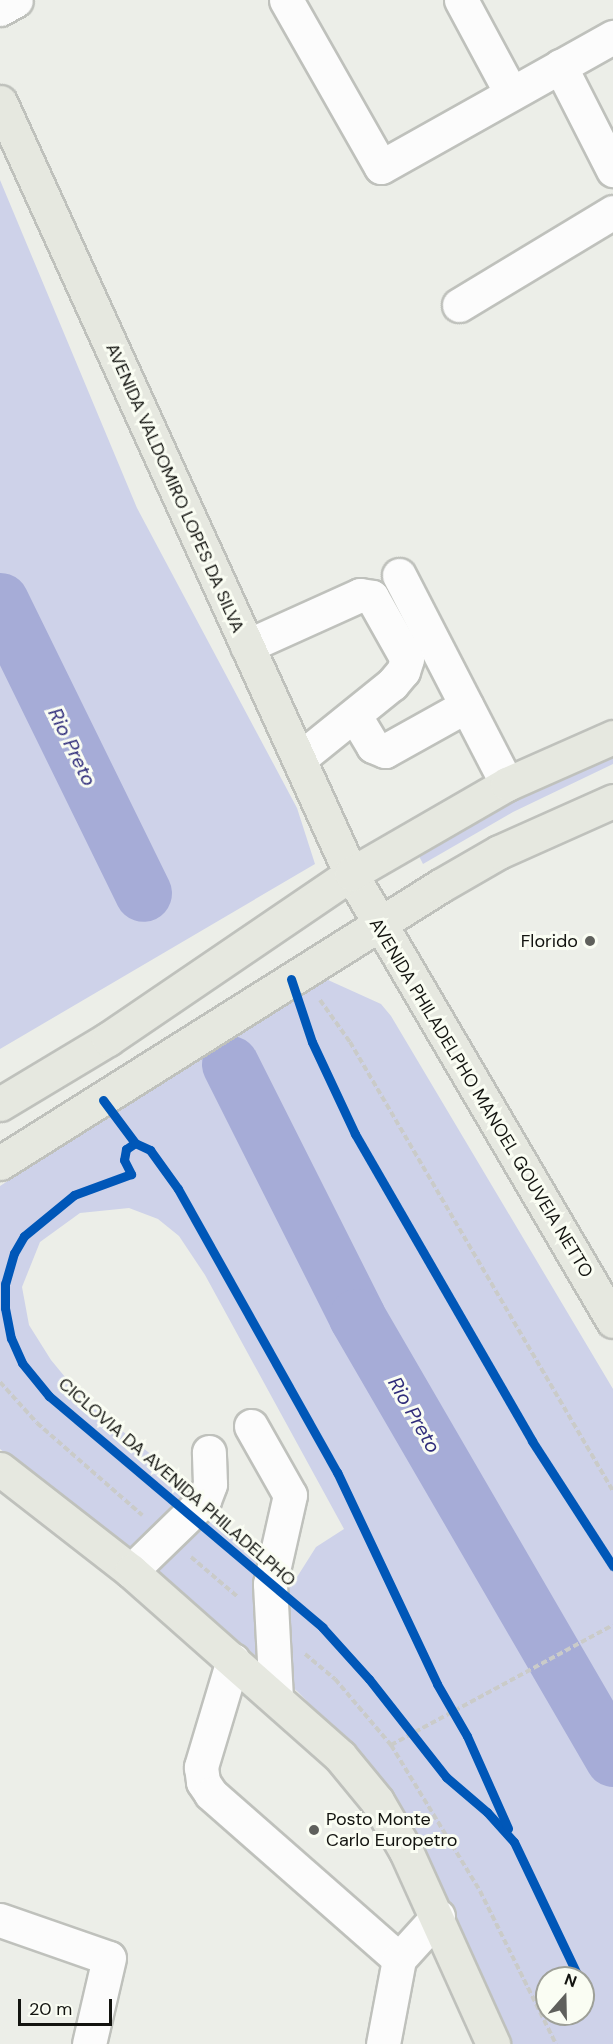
<!DOCTYPE html>
<html>
<head>
<meta charset="utf-8">
<style>
  body { margin:0 }
  #map { position:relative; width:613px; height:2044px; overflow:hidden; background:#eceee8; font-family:"DM Sans",sans-serif }
  div>[style] { position:absolute }
  .green>* { inset:0; background:#ced2e9 }
  .river>* { height:57px; margin:-28.5px; padding:0 28.5px; transform-origin:28.5px; border-radius:28.5px; background:#a6acd7 }
  .path>* { height:4px; margin-top:-2px; transform-origin:0; background:repeating-linear-gradient(90deg,#cacbc9 0 6px,transparent 0 9px) }
  .roads { filter:drop-shadow(2px 0 #bfc1bc) drop-shadow(-2px 0 #bfc1bc) drop-shadow(0 2px #bfc1bc) drop-shadow(0 -2px #bfc1bc) }
  .minor>* { height:33px; margin:-16.5px; padding:0 16.5px; transform-origin:16.5px; border-radius:16.5px; background:#fcfcfc }
  .major>* { height:33px; margin:-16.5px; padding:0 16.5px; transform-origin:16.5px; border-radius:16.5px; background:#e6e8e0 }
  .cycleway>* { height:9px; margin:-4.5px; padding:0 4.5px; transform-origin:4.5px; border-radius:4.5px; background:#0057b8 }
  .dots>* { width:16px; height:16px; translate:-50% -50%; box-sizing:border-box; border:3px solid #fafdf3; border-radius:50% }
  span { translate:-50% -50%; white-space:nowrap; text-align:center; line-height:1.15; -webkit-text-stroke:6px #fafdf3; paint-order:stroke }
  .street-label { font-size:18px; color:#131410 }
  .poi-label { font-size:18px; color:#131410 }
  .right { translate:-100% -50%; text-align:right }
  .left { translate:0 -50%; text-align:left }
  .water-label { font-size:20px; color:#302d7b; font-style:italic }
  .north { position:absolute; left:535px; top:1966px; width:60px; height:60px; box-sizing:border-box; background:#fafdf3; border:2px solid #9ea098; border-radius:50%; rotate:20deg; font-size:16px; font-weight:700; line-height:24px; text-align:center; color:#131410 }
  .north::after { content:''; display:block; margin:auto; width:21px; height:27px; background:#5f605c; clip-path:polygon(50% 0,100% 100%,50% 72%,0 100%) }
  .scale { position:absolute; left:18px; top:1999px; width:94px; height:27px; box-sizing:border-box; border:3px solid #131410; border-top:0; padding-left:8px; font-size:18px; line-height:21px; white-space:nowrap; color:#131410; -webkit-text-stroke:4px #fafdf3; paint-order:stroke }
</style>
</head>
<body>
<div id="map">
  <div class="green">
    <div style="clip-path:polygon(0 180px,137px 508px,297px 808px,315px 864px,0 1049px)"></div>
    <div style="clip-path:polygon(613px 752px,613px 764px,513px 812px,423px 864px,416px 850px)"></div>
    <div style="clip-path:polygon(evenodd,328px 980px,381px 1004px,391px 1016px,613px 1389px,613px 2044px,511px 2044px,433px 1873px,396px 1803px,371px 1767px,298px 1692px,165px 1578px,0 1449px,0 1186px,316px 981px,328px 980px,129px 1208px,158px 1219px,179px 1236px,205px 1275px,344px 1529px,316px 1547px,292px 1585px,165px 1482px,169px 1469px,84px 1400px,51px 1360px,29px 1325px,22px 1287px,40px 1242px,80px 1213px,129px 1208px,328px 980px,547px 1978px,583px 1978px,583px 2014px,547px 2014px,547px 1978px)"></div>
  </div>
  <div class="river">
    <div style="left:0;top:601px;width:325px;rotate:63.9deg"></div>
    <div style="left:230px;top:1064px;width:283px;rotate:63.3deg"></div>
    <div style="left:357px;top:1317px;width:510px;rotate:59.86deg"></div>
  </div>
  <div class="path">
    <div style="left:320px;top:1000px;width:52px;rotate:54.5deg"></div>
    <div style="left:350px;top:1042px;width:520px;rotate:59.64deg"></div>
    <div style="left:0;top:1382px;width:55px;rotate:47.9deg"></div>
    <div style="left:37px;top:1423px;width:140px;rotate:41.2deg"></div>
    <div style="left:191px;top:1557px;width:62px;rotate:40.4deg"></div>
    <div style="left:305px;top:1654px;width:39px;rotate:40deg"></div>
    <div style="left:335px;top:1679px;width:87px;rotate:49.7deg"></div>
    <div style="left:391px;top:1745px;width:171px;rotate:58.6deg"></div>
    <div style="left:480px;top:1891px;width:171px;rotate:63.6deg"></div>
    <div style="left:391px;top:1745px;width:252px;rotate:-28.4deg"></div>
  </div>
  <div class="roads">
    <div class="minor">
      <div style="left:286px;top:0;width:192px;rotate:60.4deg"></div>
      <div style="left:381px;top:167px;width:266px;rotate:-29.3deg"></div>
      <div style="left:461px;top:0;width:106px;rotate:61.7deg"></div>
      <div style="left:0;top:9px;width:18px;rotate:-29deg"></div>
      <div style="left:560px;top:66px;width:117px;rotate:63deg"></div>
      <div style="left:459px;top:305px;width:180px;rotate:-31.1deg"></div>
      <div style="left:399px;top:575px;width:235px;rotate:62.7deg"></div>
      <div style="left:247px;top:646px;width:124px;rotate:-24.3deg"></div>
      <div style="left:360px;top:595px;width:12px;rotate:9deg"></div>
      <div style="left:372px;top:597px;width:71px;rotate:60.6deg"></div>
      <div style="left:407px;top:659px;width:13px;rotate:108deg"></div>
      <div style="left:403px;top:671px;width:17px;rotate:130deg"></div>
      <div style="left:392px;top:684px;width:119px;rotate:141.1deg"></div>
      <div style="left:355px;top:716px;width:35px;rotate:59deg"></div>
      <div style="left:373px;top:746px;width:13px;rotate:23deg"></div>
      <div style="left:385px;top:751px;width:93px;rotate:-29.1deg"></div>
      <div style="left:251px;top:1426px;width:79px;rotate:60.5deg"></div>
      <div style="left:290px;top:1495px;width:91px;rotate:102.7deg"></div>
      <div style="left:270px;top:1584px;width:113px;rotate:87deg"></div>
      <div style="left:131px;top:1571px;width:102px;rotate:-44.2deg"></div>
      <div style="left:204px;top:1500px;width:17px;rotate:-69deg"></div>
      <div style="left:210px;top:1484px;width:32px;rotate:-92deg"></div>
      <div style="left:233px;top:1660px;width:112px;rotate:106.7deg"></div>
      <div style="left:201px;top:1767px;width:15px;rotate:82deg"></div>
      <div style="left:203px;top:1782px;width:14px;rotate:56deg"></div>
      <div style="left:211px;top:1794px;width:250px;rotate:41.3deg"></div>
      <div style="left:0;top:1920px;width:115px;rotate:19.2deg"></div>
      <div style="left:109px;top:1958px;width:88px;rotate:103.1deg"></div>
      <div style="left:383px;top:2044px;width:86px;rotate:-79.3deg"></div>
      <div style="left:399px;top:1959px;width:58px;rotate:-47.8deg"></div>
    </div>
    <div class="major">
      <div style="left:0;top:102px;width:848px;rotate:65.55deg"></div>
      <div style="left:351px;top:874px;width:518px;rotate:59.62deg"></div>
      <div style="left:0;top:1104px;width:126px;rotate:-31deg"></div>
      <div style="left:108px;top:1039px;width:294px;rotate:-34.2deg"></div>
      <div style="left:351px;top:874px;width:180px;rotate:-30deg"></div>
      <div style="left:507px;top:784px;width:116px;rotate:-23.9deg"></div>
      <div style="left:0;top:1163px;width:520px;rotate:-32.19deg"></div>
      <div style="left:440px;top:886px;width:68px;rotate:-30deg"></div>
      <div style="left:499px;top:852px;width:125px;rotate:-24.1deg"></div>
      <div style="left:0;top:1469px;width:166px;rotate:37.9deg"></div>
      <div style="left:131px;top:1571px;width:279px;rotate:41.5deg"></div>
      <div style="left:340px;top:1756px;width:58px;rotate:50.6deg"></div>
      <div style="left:377px;top:1801px;width:58px;rotate:59.9deg"></div>
      <div style="left:406px;top:1851px;width:212px;rotate:65.7deg"></div>
    </div>
  </div>
  <div class="cycleway">
    <div style="left:291px;top:979px;width:66px;rotate:71.6deg"></div>
    <div style="left:312px;top:1042px;width:102px;rotate:64.9deg"></div>
    <div style="left:355px;top:1134px;width:354px;rotate:60deg"></div>
    <div style="left:532px;top:1441px;width:149px;rotate:57.1deg"></div>
    <div style="left:103px;top:1100px;width:54px;rotate:53.3deg"></div>
    <div style="left:135px;top:1143px;width:11px;rotate:146deg"></div>
    <div style="left:126px;top:1149px;width:11px;rotate:100deg"></div>
    <div style="left:124px;top:1160px;width:16px;rotate:63deg"></div>
    <div style="left:131px;top:1174px;width:61px;rotate:159.8deg"></div>
    <div style="left:74px;top:1195px;width:65px;rotate:140.6deg"></div>
    <div style="left:24px;top:1236px;width:20px;rotate:120deg"></div>
    <div style="left:14px;top:1253px;width:32px;rotate:106deg"></div>
    <div style="left:5px;top:1284px;width:24px;rotate:90deg"></div>
    <div style="left:5px;top:1308px;width:31px;rotate:79deg"></div>
    <div style="left:11px;top:1338px;width:27px;rotate:66deg"></div>
    <div style="left:22px;top:1363px;width:43px;rotate:50.7deg"></div>
    <div style="left:49px;top:1396px;width:358px;rotate:40.2deg"></div>
    <div style="left:322px;top:1627px;width:70px;rotate:47.9deg"></div>
    <div style="left:369px;top:1679px;width:125px;rotate:51.8deg"></div>
    <div style="left:446px;top:1777px;width:54px;rotate:40.5deg"></div>
    <div style="left:487px;top:1812px;width:40px;rotate:48deg"></div>
    <div style="left:514px;top:1842px;width:151px;rotate:64.5deg"></div>
    <div style="left:135px;top:1143px;width:17px;rotate:25deg"></div>
    <div style="left:150px;top:1150px;width:48px;rotate:54.3deg"></div>
    <div style="left:178px;top:1189px;width:325px;rotate:60.7deg"></div>
    <div style="left:337px;top:1472px;width:234px;rotate:64.7deg"></div>
    <div style="left:437px;top:1684px;width:60px;rotate:60deg"></div>
    <div style="left:467px;top:1736px;width:101px;rotate:66deg"></div>
  </div>
  <div class="dots">
    <div style="left:590px;top:941px;background:#5f605c"></div>
    <div style="left:314px;top:1830px;background:#5f605c"></div>
  </div>
  <div class="street-label">
    <span style="left:175px;top:488px;rotate:66deg">AVENIDA VALDOMIRO LOPES DA SILVA</span>
    <span style="left:481px;top:1098px;rotate:59deg">AVENIDA PHILADELPHO MANOEL GOUVEIA NETTO</span>
    <span style="left:177px;top:1482px;rotate:41deg">CICLOVIA DA AVENIDA PHILADELPHO</span>
  </div>
  <div class="poi-label">
    <span class="right" style="left:578px;top:941px">Florido</span>
    <span class="left" style="left:326px;top:1830px">Posto Monte<br>Carlo Europetro</span>
  </div>
  <div class="water-label">
    <span style="left:72px;top:747px;rotate:64deg">Rio Preto</span>
    <span style="left:414px;top:1415px;rotate:60deg">Rio Preto</span>
  </div>
  <div class="north">N</div>
  <div class="scale">20 m</div>
</div>
</body>
</html>
